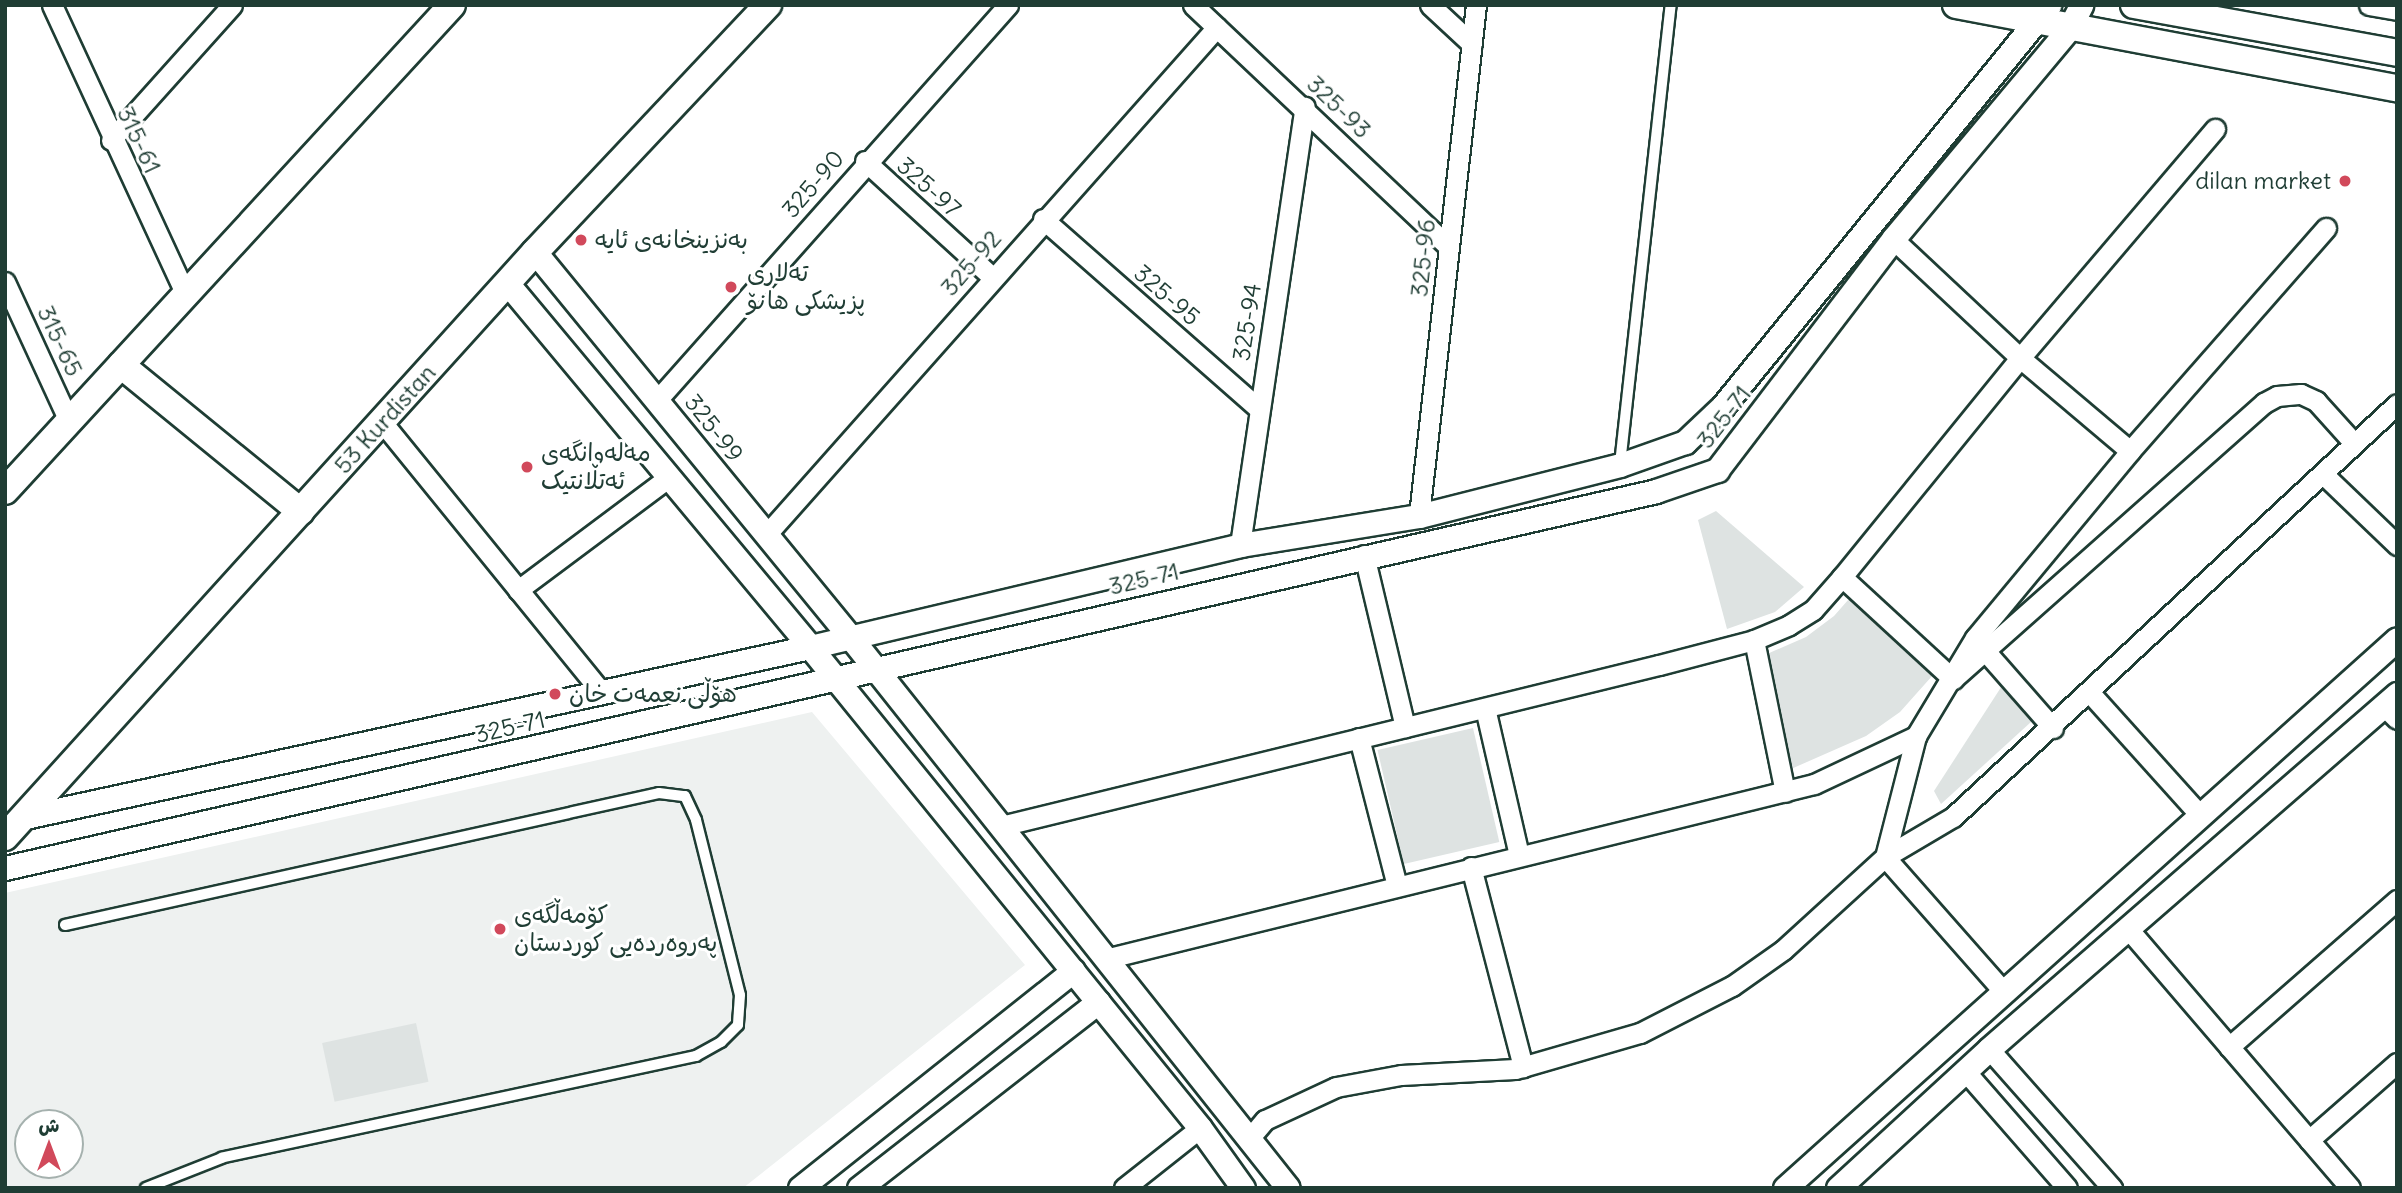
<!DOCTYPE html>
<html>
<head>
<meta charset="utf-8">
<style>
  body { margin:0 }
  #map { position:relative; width:2402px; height:1193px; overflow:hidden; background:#fff; font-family:Delius,"Playpen Sans Arabic",sans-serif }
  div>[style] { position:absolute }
  .built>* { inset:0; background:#eef1f0 }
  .green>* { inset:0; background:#dee3e2; transform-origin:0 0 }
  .roads { filter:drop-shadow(2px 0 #1f3d34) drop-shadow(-2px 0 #1f3d34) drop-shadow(0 2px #1f3d34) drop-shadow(0 -2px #1f3d34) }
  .service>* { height:10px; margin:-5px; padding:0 5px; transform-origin:5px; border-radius:5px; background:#fff }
  .minor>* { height:19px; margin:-9.5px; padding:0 9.5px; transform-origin:9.5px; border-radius:9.5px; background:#fff }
  .tertiary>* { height:23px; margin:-11.5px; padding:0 11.5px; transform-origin:11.5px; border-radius:11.5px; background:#fff }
  .secondary>* { height:26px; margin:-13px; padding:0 13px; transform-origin:13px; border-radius:13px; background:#fff }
  .dots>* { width:19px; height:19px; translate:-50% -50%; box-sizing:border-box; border:4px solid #fff; border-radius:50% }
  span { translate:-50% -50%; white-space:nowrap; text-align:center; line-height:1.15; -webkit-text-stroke:6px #fff; paint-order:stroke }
  .street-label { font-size:24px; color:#1f3d34 }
  .poi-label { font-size:24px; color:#1f3d34 }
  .right { translate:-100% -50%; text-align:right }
  .left { translate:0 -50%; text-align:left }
  .frame { position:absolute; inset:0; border:7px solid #1f3d34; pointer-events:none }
  .north { position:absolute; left:14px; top:1109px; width:70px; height:70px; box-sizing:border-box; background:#fff; border:2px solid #a5b1ae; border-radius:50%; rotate:0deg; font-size:19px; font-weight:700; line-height:28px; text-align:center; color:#1f3d34 }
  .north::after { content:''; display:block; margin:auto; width:24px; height:32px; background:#d1495b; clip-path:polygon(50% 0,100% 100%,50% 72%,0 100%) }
</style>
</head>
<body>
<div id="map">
  <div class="built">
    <div style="clip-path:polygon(evenodd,812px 712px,1025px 965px,743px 1188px,5px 1188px,5px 893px,812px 712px,28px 1123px,70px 1123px,70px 1165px,28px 1165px,28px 1123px)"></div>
  </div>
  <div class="green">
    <div style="clip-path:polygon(1716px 511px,1804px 587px,1775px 612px,1727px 629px,1698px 520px)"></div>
    <div style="clip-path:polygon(1856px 591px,1941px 666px,1900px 712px,1866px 736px,1791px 769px,1767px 654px,1806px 637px,1834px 616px)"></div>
    <div style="clip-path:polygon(2007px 678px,2041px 713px,1941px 804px,1934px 791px)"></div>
    <div style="left:1473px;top:728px;width:117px;height:98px;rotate:77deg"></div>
    <div style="left:416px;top:1023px;width:60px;height:96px;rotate:78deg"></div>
  </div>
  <div class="roads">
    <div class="service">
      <div style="left:1620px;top:464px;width:462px;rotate:-83.7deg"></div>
      <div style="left:65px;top:925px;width:608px;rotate:-12.53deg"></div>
      <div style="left:659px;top:793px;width:26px;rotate:7deg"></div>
      <div style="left:685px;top:796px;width:26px;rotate:65deg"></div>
      <div style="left:696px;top:820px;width:180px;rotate:75.9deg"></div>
      <div style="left:740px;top:995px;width:30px;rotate:94deg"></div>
      <div style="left:738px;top:1025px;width:24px;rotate:135deg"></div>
      <div style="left:721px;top:1042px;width:29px;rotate:151deg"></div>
      <div style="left:696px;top:1056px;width:485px;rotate:167.9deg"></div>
      <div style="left:222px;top:1158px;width:82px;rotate:158.5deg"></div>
    </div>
    <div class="minor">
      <div style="left:52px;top:5px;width:319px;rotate:65.2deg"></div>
      <div style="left:1193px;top:5px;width:352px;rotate:43.4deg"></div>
      <div style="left:1430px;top:5px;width:57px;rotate:42.9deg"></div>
      <div style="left:2369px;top:5px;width:28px;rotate:10deg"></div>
      <div style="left:111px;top:140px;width:181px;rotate:-48.1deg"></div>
      <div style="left:865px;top:161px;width:171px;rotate:42.4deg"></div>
      <div style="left:1043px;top:219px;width:286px;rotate:41.3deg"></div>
      <div style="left:1893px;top:239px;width:174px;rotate:43.1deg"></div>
      <div style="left:2020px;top:358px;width:144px;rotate:40.2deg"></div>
      <div style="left:5px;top:282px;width:153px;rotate:65.3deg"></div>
      <div style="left:658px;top:399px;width:527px;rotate:-48.38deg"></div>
      <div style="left:382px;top:422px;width:345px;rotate:50.9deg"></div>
      <div style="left:2323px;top:474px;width:103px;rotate:43.8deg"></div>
      <div style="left:1419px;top:516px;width:514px;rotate:-83.64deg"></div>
      <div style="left:766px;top:535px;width:679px;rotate:-48.4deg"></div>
      <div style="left:1240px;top:545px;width:443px;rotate:-81.6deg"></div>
      <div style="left:1364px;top:555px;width:177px;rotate:76.6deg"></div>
      <div style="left:1842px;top:577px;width:151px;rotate:42.6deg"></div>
      <div style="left:1953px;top:679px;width:416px;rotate:-41.6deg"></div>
      <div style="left:2264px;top:403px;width:15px;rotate:-28deg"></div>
      <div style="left:2277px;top:396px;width:24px;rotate:-5deg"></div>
      <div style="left:2301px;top:394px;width:17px;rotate:25deg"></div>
      <div style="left:2316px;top:401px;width:57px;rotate:47.9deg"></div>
      <div style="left:518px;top:590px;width:189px;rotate:-36.8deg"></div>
      <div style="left:1754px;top:640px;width:155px;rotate:78.5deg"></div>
      <div style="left:1987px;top:653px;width:100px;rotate:48.7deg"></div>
      <div style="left:2090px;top:693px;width:163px;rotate:48deg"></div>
      <div style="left:2384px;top:706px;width:18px;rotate:45deg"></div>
      <div style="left:1485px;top:708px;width:151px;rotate:77deg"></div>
      <div style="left:1359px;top:738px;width:153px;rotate:75.6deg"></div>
      <div style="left:1001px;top:826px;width:677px;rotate:-13.75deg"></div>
      <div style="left:1659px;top:665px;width:98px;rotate:-14.7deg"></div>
      <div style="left:1754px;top:640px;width:38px;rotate:-23deg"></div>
      <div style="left:1789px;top:625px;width:28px;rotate:-32deg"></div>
      <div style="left:1813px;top:610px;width:44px;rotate:-48.7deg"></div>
      <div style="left:1842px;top:577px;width:282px;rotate:-50.9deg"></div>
      <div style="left:2020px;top:358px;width:301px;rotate:-49.6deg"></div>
      <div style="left:1471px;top:867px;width:207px;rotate:75.4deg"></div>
      <div style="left:2130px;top:931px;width:338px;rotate:49.4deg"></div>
      <div style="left:1109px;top:958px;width:726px;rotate:-13.86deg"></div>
      <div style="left:1814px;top:784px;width:113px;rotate:-25.2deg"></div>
      <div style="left:2004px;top:992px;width:180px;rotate:-131.4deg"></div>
      <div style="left:1885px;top:857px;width:79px;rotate:-30.5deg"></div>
      <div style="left:1953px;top:817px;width:606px;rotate:-42.93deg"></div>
      <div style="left:2229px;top:1047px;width:223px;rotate:-41.2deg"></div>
      <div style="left:1989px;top:1049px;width:186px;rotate:48.5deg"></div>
      <div style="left:1965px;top:1071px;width:155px;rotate:48.9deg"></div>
      <div style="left:1248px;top:1140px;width:26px;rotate:-50deg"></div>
      <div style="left:1265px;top:1120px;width:78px;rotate:-24.9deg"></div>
      <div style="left:1336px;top:1087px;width:66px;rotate:-10.5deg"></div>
      <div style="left:1401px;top:1075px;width:114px;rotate:-3deg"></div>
      <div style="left:1515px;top:1069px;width:130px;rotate:-16.1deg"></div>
      <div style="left:1640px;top:1033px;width:103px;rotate:-27.1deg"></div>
      <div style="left:1732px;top:986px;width:62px;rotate:-35.2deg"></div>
      <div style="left:1783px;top:950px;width:138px;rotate:-42.4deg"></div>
      <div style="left:1885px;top:857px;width:125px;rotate:-75.6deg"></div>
      <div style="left:1916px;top:736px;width:114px;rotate:-59deg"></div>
      <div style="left:1975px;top:638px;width:243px;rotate:-50.3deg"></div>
      <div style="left:2130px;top:451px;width:297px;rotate:-48.7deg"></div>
      <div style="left:2309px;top:1140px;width:117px;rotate:-41.2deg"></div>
      <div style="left:1124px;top:1188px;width:97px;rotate:-38.3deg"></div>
    </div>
    <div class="tertiary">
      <div style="left:535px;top:252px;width:499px;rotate:50.7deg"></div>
      <div style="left:851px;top:638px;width:702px;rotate:51.53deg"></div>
      <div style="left:508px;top:284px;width:472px;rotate:50.2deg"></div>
      <div style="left:810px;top:647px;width:619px;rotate:50.96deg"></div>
      <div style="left:1200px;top:1128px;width:74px;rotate:54.4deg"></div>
      <div style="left:25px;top:817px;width:803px;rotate:-12.22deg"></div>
      <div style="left:810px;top:647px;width:442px;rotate:-13.3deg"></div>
      <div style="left:1240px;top:545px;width:181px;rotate:-9.2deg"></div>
      <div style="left:1419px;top:516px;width:207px;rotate:-14.2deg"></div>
      <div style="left:1620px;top:465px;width:69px;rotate:-19.5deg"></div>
      <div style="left:1685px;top:442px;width:52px;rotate:-43.5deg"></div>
      <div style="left:1723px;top:406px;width:517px;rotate:-50.89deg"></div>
      <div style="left:5px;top:868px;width:1693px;rotate:-12.86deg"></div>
      <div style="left:1656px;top:491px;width:65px;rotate:-19deg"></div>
      <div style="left:1717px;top:470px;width:290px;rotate:-52.7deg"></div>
      <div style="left:1893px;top:239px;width:276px;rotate:-50.1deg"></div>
      <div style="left:2070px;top:27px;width:25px;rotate:-63deg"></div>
      <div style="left:800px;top:1188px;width:349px;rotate:-38.5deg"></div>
      <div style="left:859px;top:1188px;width:303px;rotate:-37.9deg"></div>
      <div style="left:1785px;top:1188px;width:822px;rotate:-41.89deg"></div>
      <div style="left:1838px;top:1188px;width:205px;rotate:-42.6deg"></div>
      <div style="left:1989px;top:1049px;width:541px;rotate:-41.03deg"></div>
    </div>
    <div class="secondary">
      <div style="left:1956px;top:5px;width:449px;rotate:10.7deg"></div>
      <div style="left:2134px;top:5px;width:267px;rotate:10.3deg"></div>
      <div style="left:121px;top:365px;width:232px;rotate:39.2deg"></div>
      <div style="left:5px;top:491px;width:660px;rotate:-47.39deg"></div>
      <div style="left:5px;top:837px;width:789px;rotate:-47.82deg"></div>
      <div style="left:535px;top:252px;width:340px;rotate:-46.7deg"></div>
    </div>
  </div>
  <div class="dots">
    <div style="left:2345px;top:181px;background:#d1495b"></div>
    <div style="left:581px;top:240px;background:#d1495b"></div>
    <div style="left:731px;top:287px;background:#d1495b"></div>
    <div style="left:527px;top:467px;background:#d1495b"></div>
    <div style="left:555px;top:694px;background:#d1495b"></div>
    <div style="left:500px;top:929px;background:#d1495b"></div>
  </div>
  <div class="street-label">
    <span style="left:1339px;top:107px;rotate:44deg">325-93</span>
    <span style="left:139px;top:140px;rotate:65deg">315-61</span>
    <span style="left:813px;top:184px;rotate:-49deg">325-90</span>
    <span style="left:929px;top:187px;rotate:42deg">325-97</span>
    <span style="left:1423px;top:258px;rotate:-84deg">325-96</span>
    <span style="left:971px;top:263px;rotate:-49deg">325-92</span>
    <span style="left:1167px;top:295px;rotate:41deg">325-95</span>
    <span style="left:1247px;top:322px;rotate:-81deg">325-94</span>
    <span style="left:60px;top:341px;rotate:65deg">315-65</span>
    <span style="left:1724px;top:417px;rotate:-52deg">325-71</span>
    <span style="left:385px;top:419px;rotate:-48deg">53 Kurdistan</span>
    <span style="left:714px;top:428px;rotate:52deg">325-99</span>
    <span style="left:1144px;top:579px;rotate:-13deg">325-71</span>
    <span style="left:510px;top:727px;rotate:-13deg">325-71</span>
  </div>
  <div class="poi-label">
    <span class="right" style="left:2331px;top:181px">dilan market</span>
    <span class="left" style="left:595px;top:240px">بەنزینخانەی ئایە</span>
    <span class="left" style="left:747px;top:287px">تەلاری<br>پزیشکی هانۆ</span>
    <span class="left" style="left:541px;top:467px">مەلەوانگەی<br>ئەتڵانتیک</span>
    <span class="left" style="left:569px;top:694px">هۆڵی نعمەت خان</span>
    <span class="left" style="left:514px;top:929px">كۆمەڵگەی<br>پەروەردەیی كوردستان</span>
  </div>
  <div class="frame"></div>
  <div class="north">ش</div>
</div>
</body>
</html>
